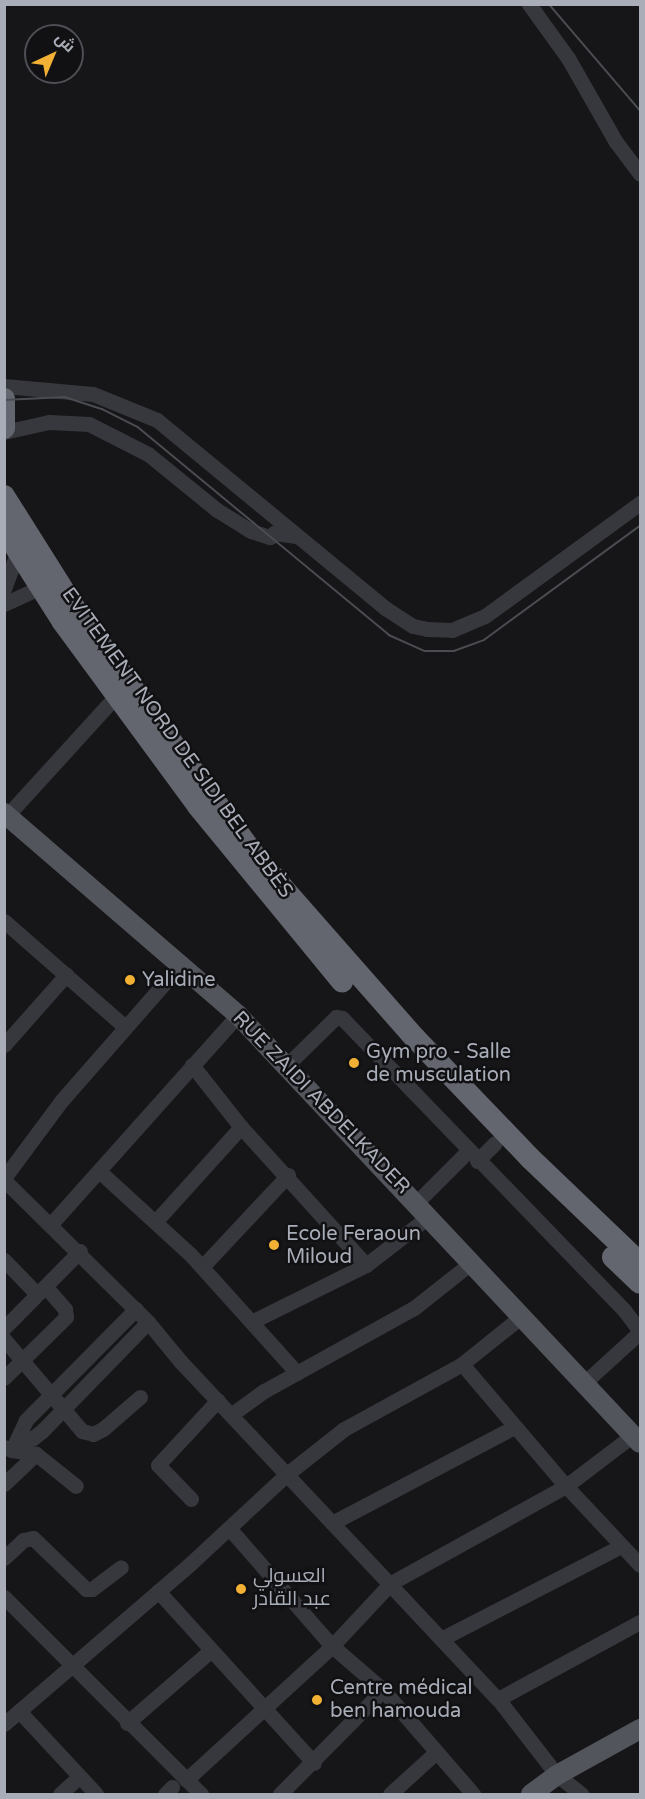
<!DOCTYPE html>
<html>
<head>
<meta charset="utf-8">
<style>
  body { margin:0 }
  #map { position:relative; width:645px; height:1799px; overflow:hidden; background:#161618; font-family:"Varela Round",Cairo,sans-serif }
  div>[style] { position:absolute }
  .minor>* { height:15px; margin:-7.5px; padding:0 7.5px; transform-origin:7.5px; border-radius:7.5px; background:#37383d }
  .major>* { height:20px; margin:-10px; padding:0 10px; transform-origin:10px; border-radius:10px; background:#53555c }
  .highway>* { height:22px; margin:-11px; padding:0 11px; transform-origin:11px; border-radius:11px; background:#63666e }
  .tram>* { height:1.5px; margin:-0.75px; padding:0 0.75px; transform-origin:0.75px; border-radius:0.75px; background:#4a4c52 }
  .dots>* { width:16px; height:16px; translate:-50% -50%; box-sizing:border-box; border:3px solid #111113; border-radius:50% }
  span { translate:-50% -50%; white-space:nowrap; text-align:center; line-height:1.15; -webkit-text-stroke:5px #111113; paint-order:stroke }
  .street-label { font-size:20px; color:#a8adb8 }
  .poi-label { font-size:20px; color:#a8adb8 }
  .left { translate:0 -50%; text-align:left }
  .frame { position:absolute; inset:0; border:6px solid #a8adb8; pointer-events:none }
  .north { position:absolute; left:24px; top:24px; width:60px; height:60px; box-sizing:border-box; background:#111113; border:2px solid #4d4f55; border-radius:50%; rotate:44deg; font-size:16px; font-weight:700; line-height:24px; text-align:center; color:#a8adb8 }
  .north::after { content:''; display:block; margin:auto; width:21px; height:27px; background:#f2b134; clip-path:polygon(50% 0,100% 100%,50% 72%,0 100%) }
</style>
</head>
<body>
<div id="map">
  <div class="minor">
    <div style="left:529px;top:4px;width:67px;rotate:54.2deg"></div>
    <div style="left:568px;top:58px;width:97px;rotate:60.3deg"></div>
    <div style="left:616px;top:142px;width:40px;rotate:53deg"></div>
    <div style="left:4px;top:386px;width:89px;rotate:5.1deg"></div>
    <div style="left:93px;top:394px;width:69px;rotate:22.1deg"></div>
    <div style="left:157px;top:420px;width:296px;rotate:39.5deg"></div>
    <div style="left:385px;top:608px;width:33px;rotate:33deg"></div>
    <div style="left:413px;top:626px;width:14px;rotate:12deg"></div>
    <div style="left:427px;top:629px;width:25px;rotate:2deg"></div>
    <div style="left:452px;top:630px;width:36px;rotate:-23deg"></div>
    <div style="left:485px;top:616px;width:192px;rotate:-36.1deg"></div>
    <div style="left:4px;top:432px;width:46px;rotate:-12.5deg"></div>
    <div style="left:49px;top:422px;width:40px;rotate:2.9deg"></div>
    <div style="left:89px;top:424px;width:66px;rotate:27deg"></div>
    <div style="left:148px;top:454px;width:89px;rotate:39.1deg"></div>
    <div style="left:217px;top:510px;width:40px;rotate:32deg"></div>
    <div style="left:251px;top:531px;width:20px;rotate:18deg"></div>
    <div style="left:270px;top:537px;width:6px;rotate:-45deg"></div>
    <div style="left:274px;top:533px;width:21px;rotate:8deg"></div>
    <div style="left:4px;top:589px;width:40px;rotate:-69.8deg"></div>
    <div style="left:4px;top:604px;width:41px;rotate:-24.7deg"></div>
    <div style="left:4px;top:819px;width:166px;rotate:-47.7deg"></div>
    <div style="left:4px;top:921px;width:161px;rotate:41.2deg"></div>
    <div style="left:4px;top:1045px;width:94px;rotate:-48.5deg"></div>
    <div style="left:192px;top:1065px;width:79px;rotate:51.7deg"></div>
    <div style="left:241px;top:1127px;width:186px;rotate:47.8deg"></div>
    <div style="left:287px;top:1065px;width:69px;rotate:-44.4deg"></div>
    <div style="left:336px;top:1017px;width:6px;rotate:9deg"></div>
    <div style="left:342px;top:1018px;width:406px;rotate:46deg"></div>
    <div style="left:624px;top:1310px;width:26px;rotate:53deg"></div>
    <div style="left:477px;top:1161px;width:25px;rotate:-45deg"></div>
    <div style="left:99px;top:1171px;width:123px;rotate:42.4deg"></div>
    <div style="left:190px;top:1254px;width:160px;rotate:48deg"></div>
    <div style="left:4px;top:1178px;width:97px;rotate:-53.4deg"></div>
    <div style="left:62px;top:1100px;width:182px;rotate:-48.8deg"></div>
    <div style="left:4px;top:1180px;width:202px;rotate:44.6deg"></div>
    <div style="left:148px;top:1322px;width:52px;rotate:50.5deg"></div>
    <div style="left:181px;top:1362px;width:463px;rotate:46.8deg"></div>
    <div style="left:498px;top:1699px;width:96px;rotate:52.2deg"></div>
    <div style="left:557px;top:1775px;width:31px;rotate:38deg"></div>
    <div style="left:416px;top:1203px;width:72px;rotate:-45deg"></div>
    <div style="left:156px;top:1221px;width:127px;rotate:-47.9deg"></div>
    <div style="left:51px;top:1224px;width:280px;rotate:-48.2deg"></div>
    <div style="left:4px;top:1260px;width:47px;rotate:45.9deg"></div>
    <div style="left:202px;top:1267px;width:126px;rotate:-46.9deg"></div>
    <div style="left:253px;top:1321px;width:126px;rotate:-26.4deg"></div>
    <div style="left:366px;top:1265px;width:78px;rotate:-37.7deg"></div>
    <div style="left:4px;top:1328px;width:108px;rotate:-45.4deg"></div>
    <div style="left:4px;top:1339px;width:121px;rotate:49.7deg"></div>
    <div style="left:82px;top:1431px;width:11px;rotate:15deg"></div>
    <div style="left:93px;top:1434px;width:11px;rotate:-27deg"></div>
    <div style="left:103px;top:1429px;width:49px;rotate:-40.9deg"></div>
    <div style="left:462px;top:1364px;width:160px;rotate:49.6deg"></div>
    <div style="left:566px;top:1486px;width:108px;rotate:46.9deg"></div>
    <div style="left:4px;top:1378px;width:87px;rotate:-44.5deg"></div>
    <div style="left:66px;top:1317px;width:8px;rotate:-97deg"></div>
    <div style="left:65px;top:1309px;width:30px;rotate:-131deg"></div>
    <div style="left:584px;top:1383px;width:76px;rotate:-42.3deg"></div>
    <div style="left:232px;top:1414px;width:39px;rotate:-36deg"></div>
    <div style="left:264px;top:1391px;width:171px;rotate:-29deg"></div>
    <div style="left:414px;top:1308px;width:74px;rotate:-38.4deg"></div>
    <div style="left:19px;top:1441px;width:14px;rotate:-12deg"></div>
    <div style="left:33px;top:1438px;width:11px;rotate:-38deg"></div>
    <div style="left:42px;top:1431px;width:152px;rotate:-45.8deg"></div>
    <div style="left:4px;top:1447px;width:9px;rotate:21deg"></div>
    <div style="left:12px;top:1450px;width:33px;rotate:-65deg"></div>
    <div style="left:26px;top:1420px;width:156px;rotate:-45.3deg"></div>
    <div style="left:12px;top:1450px;width:24px;rotate:9deg"></div>
    <div style="left:36px;top:1454px;width:51px;rotate:38.7deg"></div>
    <div style="left:4px;top:1484px;width:44px;rotate:-43.2deg"></div>
    <div style="left:191px;top:1499px;width:47px;rotate:-134.1deg"></div>
    <div style="left:158px;top:1465px;width:88px;rotate:-47.3deg"></div>
    <div style="left:332px;top:1523px;width:206px;rotate:-27.8deg"></div>
    <div style="left:229px;top:1528px;width:157px;rotate:48.9deg"></div>
    <div style="left:332px;top:1646px;width:67px;rotate:40.8deg"></div>
    <div style="left:383px;top:1690px;width:138px;rotate:49.1deg"></div>
    <div style="left:4px;top:1558px;width:26px;rotate:-43deg"></div>
    <div style="left:23px;top:1540px;width:10px;rotate:-11deg"></div>
    <div style="left:33px;top:1538px;width:74px;rotate:43.9deg"></div>
    <div style="left:86px;top:1589px;width:6px"></div>
    <div style="left:92px;top:1589px;width:36px;rotate:-37deg"></div>
    <div style="left:158px;top:1591px;width:232px;rotate:47.8deg"></div>
    <div style="left:4px;top:1597px;width:279px;rotate:45deg"></div>
    <div style="left:441px;top:1639px;width:203px;rotate:-27.3deg"></div>
    <div style="left:498px;top:1699px;width:162px;rotate:-28.5deg"></div>
    <div style="left:19px;top:1711px;width:113px;rotate:47.1deg"></div>
    <div style="left:127px;top:1723px;width:110px;rotate:-40.9deg"></div>
    <div style="left:4px;top:1724px;width:245px;rotate:-40.7deg"></div>
    <div style="left:190px;top:1564px;width:132px;rotate:-42.9deg"></div>
    <div style="left:287px;top:1474px;width:73px;rotate:-38.3deg"></div>
    <div style="left:344px;top:1429px;width:135px;rotate:-28.8deg"></div>
    <div style="left:462px;top:1364px;width:77px;rotate:-38.7deg"></div>
    <div style="left:186px;top:1780px;width:198px;rotate:-42.5deg"></div>
    <div style="left:332px;top:1646px;width:86px;rotate:-46.9deg"></div>
    <div style="left:391px;top:1583px;width:200px;rotate:-29deg"></div>
    <div style="left:566px;top:1486px;width:84px;rotate:-37.3deg"></div>
    <div style="left:60px;top:1794px;width:25px;rotate:-42deg"></div>
    <div style="left:165px;top:1794px;width:10px;rotate:-45deg"></div>
    <div style="left:280px;top:1794px;width:146px;rotate:-45.3deg"></div>
    <div style="left:390px;top:1794px;width:61px;rotate:-42.3deg"></div>
  </div>
  <div class="major">
    <div style="left:4px;top:813px;width:309px;rotate:40.8deg"></div>
    <div style="left:238px;top:1015px;width:587px;rotate:46.79deg"></div>
    <div style="left:531px;top:1794px;width:32px;rotate:-36deg"></div>
    <div style="left:557px;top:1775px;width:95px;rotate:-29deg"></div>
  </div>
  <div class="highway">
    <div style="left:4px;top:399px;width:29px;rotate:90deg"></div>
    <div style="left:4px;top:496px;width:137px;rotate:57.8deg"></div>
    <div style="left:77px;top:612px;width:301px;rotate:53.9deg"></div>
    <div style="left:254px;top:855px;width:244px;rotate:48.7deg"></div>
    <div style="left:415px;top:1038px;width:166px;rotate:46.2deg"></div>
    <div style="left:530px;top:1158px;width:152px;rotate:43.7deg"></div>
    <div style="left:4px;top:529px;width:110px;rotate:57.6deg"></div>
    <div style="left:63px;top:622px;width:228px;rotate:53.7deg"></div>
    <div style="left:198px;top:806px;width:227px;rotate:50.6deg"></div>
    <div style="left:613px;top:1257px;width:37px;rotate:44deg"></div>
  </div>
  <div class="tram">
    <div style="left:549px;top:4px;width:140px;rotate:49.4deg"></div>
    <div style="left:4px;top:400px;width:61px;rotate:-2.8deg"></div>
    <div style="left:65px;top:397px;width:39px;rotate:18deg"></div>
    <div style="left:102px;top:409px;width:40px;rotate:26.6deg"></div>
    <div style="left:138px;top:427px;width:326px;rotate:39.6deg"></div>
    <div style="left:389px;top:635px;width:39px;rotate:24deg"></div>
    <div style="left:425px;top:651px;width:29px"></div>
    <div style="left:454px;top:651px;width:32px;rotate:-20deg"></div>
    <div style="left:484px;top:640px;width:193px;rotate:-36.2deg"></div>
  </div>
  <div class="dots">
    <div style="left:130px;top:980px;background:#f2b134"></div>
    <div style="left:354px;top:1063px;background:#f2b134"></div>
    <div style="left:274px;top:1245px;background:#f2b134"></div>
    <div style="left:241px;top:1589px;background:#f2b134"></div>
    <div style="left:317px;top:1700px;background:#f2b134"></div>
  </div>
  <div class="street-label">
    <span style="left:177px;top:743px;rotate:54deg">EVITEMENT NORD DE SIDI BEL ABBÈS</span>
    <span style="left:321px;top:1103px;rotate:46deg">RUE ZAIDI ABDELKADER</span>
  </div>
  <div class="poi-label">
    <span class="left" style="left:142px;top:980px">Yalidine</span>
    <span class="left" style="left:366px;top:1064px">Gym pro - Salle<br>de musculation</span>
    <span class="left" style="left:286px;top:1246px">Ecole Feraoun<br>Miloud</span>
    <span class="left" style="left:253px;top:1588px">العسولي<br>عبد القادر</span>
    <span class="left" style="left:330px;top:1700px">Centre médical<br>ben hamouda</span>
  </div>
  <div class="frame"></div>
  <div class="north">ش</div>
</div>
</body>
</html>
